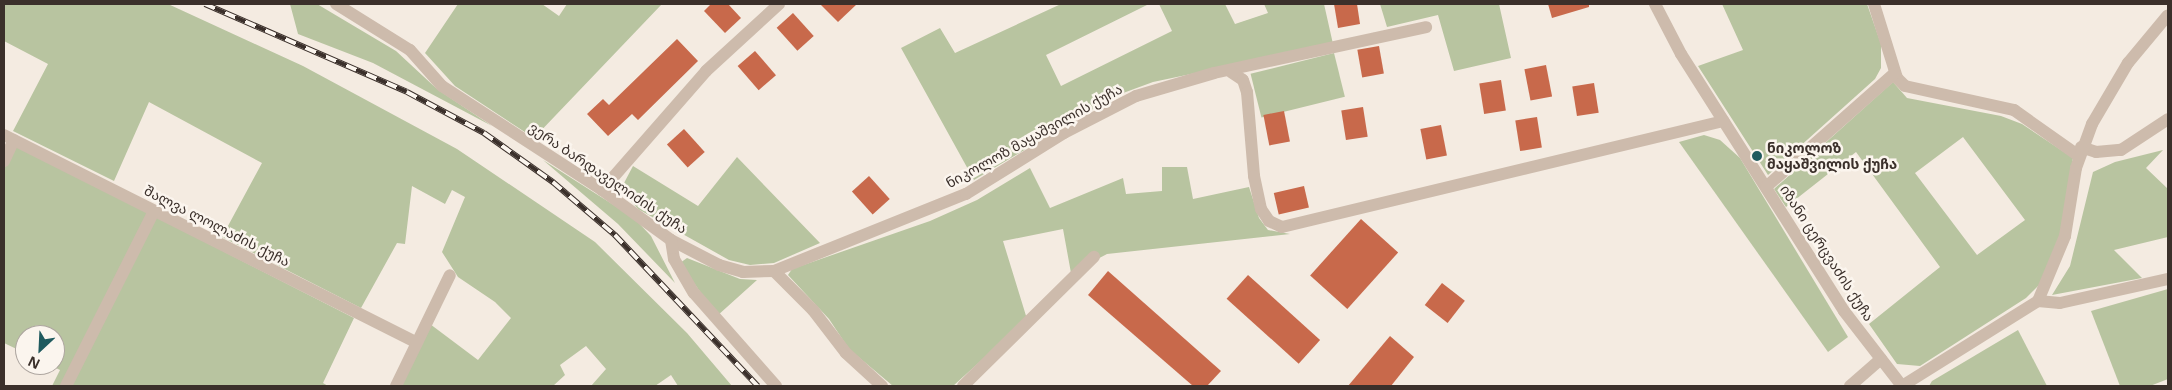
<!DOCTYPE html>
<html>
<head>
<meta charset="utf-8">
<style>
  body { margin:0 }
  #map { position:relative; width:2172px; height:390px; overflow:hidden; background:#f4ebe1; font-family:"Noto Sans","Noto Sans Georgian",sans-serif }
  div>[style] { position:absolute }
  .green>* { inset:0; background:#b8c4a0; transform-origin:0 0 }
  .building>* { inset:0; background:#c8694b; transform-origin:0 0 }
  .minor>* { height:12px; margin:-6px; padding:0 6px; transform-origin:6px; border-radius:6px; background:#cdbbac }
  .rail>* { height:5.5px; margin-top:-2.75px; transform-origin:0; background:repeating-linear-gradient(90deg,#fbf5ee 0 11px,#3b302b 0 22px); box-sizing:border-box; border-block:1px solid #3b302b }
  .dots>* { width:14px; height:14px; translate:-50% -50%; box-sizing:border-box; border:2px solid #fbf5ee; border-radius:50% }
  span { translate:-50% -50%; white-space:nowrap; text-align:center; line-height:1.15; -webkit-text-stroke:5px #fbf5ee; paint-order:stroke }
  .street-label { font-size:14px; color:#3b302b }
  .poi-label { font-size:14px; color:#3b302b; font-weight:700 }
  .left { translate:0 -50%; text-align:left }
  .frame { position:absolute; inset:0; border:5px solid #3b302b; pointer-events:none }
  .north { position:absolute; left:15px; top:325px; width:50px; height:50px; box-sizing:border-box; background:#fbf5ee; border:1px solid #aea6a0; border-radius:50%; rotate:205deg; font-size:14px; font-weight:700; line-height:20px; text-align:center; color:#3b302b }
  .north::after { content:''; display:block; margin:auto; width:18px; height:22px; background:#1f5a5e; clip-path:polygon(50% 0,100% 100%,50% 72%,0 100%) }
</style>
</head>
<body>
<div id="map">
  <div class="green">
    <div style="clip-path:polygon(4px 4px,168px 4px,303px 66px,457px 149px,595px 242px,687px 333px,732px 386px,678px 386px,671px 375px,655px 386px,591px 386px,606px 369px,586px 346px,560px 365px,565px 375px,553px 386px,399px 386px,430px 324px,478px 360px,511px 318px,495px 302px,458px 277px,442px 252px,465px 197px,452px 190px,445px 204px,412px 186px,405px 244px,397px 243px,361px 308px,222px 237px,262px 163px,149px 102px,114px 181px,13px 131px,48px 64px,4px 41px)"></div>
    <div style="clip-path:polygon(290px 4px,317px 4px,396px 51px,437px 89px,492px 126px,373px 63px,298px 34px)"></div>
    <div style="clip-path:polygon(458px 4px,542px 4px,559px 16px,567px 4px,662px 4px,534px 138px,455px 86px,425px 53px)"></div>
    <div style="clip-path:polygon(1061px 4px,1149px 4px,1046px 55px,1061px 86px,1172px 31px,1159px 4px,1225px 4px,1235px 24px,1268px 13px,1264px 4px,1324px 4px,1333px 44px,1153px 82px,1115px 96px,974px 180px,901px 48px,940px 28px,955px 53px)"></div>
    <div style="clip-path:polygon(1380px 4px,1499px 4px,1511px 58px,1454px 71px,1438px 15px,1387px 27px)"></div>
    <div style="clip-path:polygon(1722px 4px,1867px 4px,1881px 44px,1881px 68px,1875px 79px,1768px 175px,1698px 66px,1743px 50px)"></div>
    <div style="left:1334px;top:53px;width:45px;height:86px;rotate:76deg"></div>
    <div style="clip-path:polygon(evenodd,1893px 82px,1907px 98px,2001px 116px,2022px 124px,2073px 158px,2060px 238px,2039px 285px,2026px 298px,1920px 366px,1897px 364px,1869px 324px,1940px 267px,1856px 152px,1786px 207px,1774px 189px,1893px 82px,1963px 137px,2025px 220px,1977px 255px,1915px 173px,1963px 137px)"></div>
    <div style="clip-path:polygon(1704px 135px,1720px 140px,1740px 158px,1848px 337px,1828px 352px,1679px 142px)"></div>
    <div style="clip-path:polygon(15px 144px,149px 213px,61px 386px,52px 386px,60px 370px,50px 365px,55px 365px,55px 335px,25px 335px,25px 353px,4px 343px,4px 169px)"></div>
    <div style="clip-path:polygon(2163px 150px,2146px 168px,2168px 189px,2168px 237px,2114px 250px,2142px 278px,2052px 295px,2070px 266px,2093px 172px,2115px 162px)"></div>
    <div style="clip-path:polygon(737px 157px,820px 243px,774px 263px,750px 265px,729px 260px,638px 209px,623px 192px,624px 183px,633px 166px,698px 206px)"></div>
    <div style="clip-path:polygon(543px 160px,634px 218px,651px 236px,675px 283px,618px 224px)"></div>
    <div style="clip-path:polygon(1162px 167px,1187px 167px,1193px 199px,1249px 187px,1259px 218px,1268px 230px,1290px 234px,1107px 254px,1071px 273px,1063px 229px,1003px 241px,1027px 319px,953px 386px,893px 386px,849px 349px,829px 319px,788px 275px,792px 269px,930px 221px,977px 200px,1030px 168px,1050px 208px,1123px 178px,1126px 194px,1162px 191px)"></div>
    <div style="clip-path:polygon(156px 217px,354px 318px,323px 383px,328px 386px,71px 386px)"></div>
    <div style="clip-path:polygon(687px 258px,740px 279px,757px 280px,717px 316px,680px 263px)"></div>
    <div style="clip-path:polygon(2168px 289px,2168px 379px,2150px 386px,2120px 386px,2091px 311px)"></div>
    <div style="clip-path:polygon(2018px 330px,2047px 386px,1929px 386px,1932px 381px)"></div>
  </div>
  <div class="building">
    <div style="clip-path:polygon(711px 4px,728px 4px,741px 18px,725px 33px,704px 11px)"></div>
    <div style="clip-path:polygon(820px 4px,857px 4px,838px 22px)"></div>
    <div style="clip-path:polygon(1334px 4px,1357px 4px,1360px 24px,1338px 28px)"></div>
    <div style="clip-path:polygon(1548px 4px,1589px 4px,1589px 7px,1552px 18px)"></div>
    <div style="left:793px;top:13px;width:31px;height:22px;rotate:48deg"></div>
    <div style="clip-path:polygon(677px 39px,698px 61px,638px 120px,632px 114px,608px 136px,587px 114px,603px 99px,609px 105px)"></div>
    <div style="left:1379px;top:46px;width:28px;height:22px;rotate:80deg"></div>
    <div style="left:755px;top:51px;width:32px;height:23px;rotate:49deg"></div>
    <div style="left:1546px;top:65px;width:32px;height:22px;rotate:79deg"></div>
    <div style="left:1501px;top:80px;width:31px;height:22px;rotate:81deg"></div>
    <div style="left:1594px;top:83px;width:30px;height:22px;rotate:81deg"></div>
    <div style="left:1363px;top:107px;width:30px;height:22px;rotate:81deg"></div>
    <div style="left:1284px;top:111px;width:31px;height:21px;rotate:79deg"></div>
    <div style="left:1537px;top:117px;width:31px;height:22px;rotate:81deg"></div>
    <div style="left:1441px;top:125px;width:31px;height:21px;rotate:79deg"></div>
    <div style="left:684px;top:129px;width:31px;height:23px;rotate:48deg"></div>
    <div style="left:869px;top:176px;width:31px;height:23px;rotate:48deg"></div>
    <div style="left:1304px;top:186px;width:22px;height:31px;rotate:77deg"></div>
    <div style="left:1361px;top:219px;width:50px;height:76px;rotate:42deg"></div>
    <div style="clip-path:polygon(1108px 271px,1221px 371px,1207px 386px,1193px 386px,1088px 295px)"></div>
    <div style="left:1248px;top:275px;width:97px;height:32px;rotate:42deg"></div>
    <div style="left:1442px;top:283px;width:29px;height:28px;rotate:38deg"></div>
    <div style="clip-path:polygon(1390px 336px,1414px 357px,1391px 386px,1348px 386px)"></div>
  </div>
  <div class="minor">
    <div style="left:336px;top:4px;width:87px;rotate:31.9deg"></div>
    <div style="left:410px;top:50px;width:48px;rotate:48.4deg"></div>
    <div style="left:442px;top:86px;width:191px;rotate:33deg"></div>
    <div style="left:602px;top:190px;width:85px;rotate:35.9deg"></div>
    <div style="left:671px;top:240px;width:54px;rotate:27.5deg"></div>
    <div style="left:719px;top:265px;width:25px;rotate:16deg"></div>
    <div style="left:743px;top:272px;width:31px;rotate:-2deg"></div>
    <div style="left:774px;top:271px;width:207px;rotate:-21.9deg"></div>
    <div style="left:966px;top:194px;width:115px;rotate:-31.9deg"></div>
    <div style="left:1064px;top:133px;width:81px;rotate:-27.2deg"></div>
    <div style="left:1136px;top:96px;width:81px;rotate:-16.4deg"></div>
    <div style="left:1214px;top:73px;width:217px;rotate:-12.2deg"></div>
    <div style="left:1655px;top:4px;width:56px;rotate:62.5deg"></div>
    <div style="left:1681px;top:54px;width:304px;rotate:57.6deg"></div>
    <div style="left:1844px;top:311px;width:95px;rotate:52.3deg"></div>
    <div style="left:1874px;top:4px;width:77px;rotate:72.7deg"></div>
    <div style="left:1897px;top:78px;width:11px;rotate:45deg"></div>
    <div style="left:1905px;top:86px;width:112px;rotate:12.4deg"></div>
    <div style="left:2014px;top:110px;width:80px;rotate:35.3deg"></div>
    <div style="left:1231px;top:72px;width:14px;rotate:34deg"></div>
    <div style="left:1243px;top:80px;width:13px;rotate:72deg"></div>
    <div style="left:1247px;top:92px;width:84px;rotate:85.2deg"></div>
    <div style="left:1254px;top:176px;width:34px;rotate:78deg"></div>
    <div style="left:1261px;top:209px;width:14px;rotate:56deg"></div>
    <div style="left:1269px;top:221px;width:14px;rotate:25deg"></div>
    <div style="left:1282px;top:227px;width:454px;rotate:-13.5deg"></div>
    <div style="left:4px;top:135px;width:462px;rotate:26.7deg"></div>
    <div style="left:2081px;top:147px;width:16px;rotate:18deg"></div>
    <div style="left:2096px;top:152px;width:25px;rotate:-5deg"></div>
    <div style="left:2121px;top:150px;width:56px;rotate:-33.4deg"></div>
    <div style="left:4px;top:161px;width:23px;rotate:-65deg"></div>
    <div style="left:1766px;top:187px;width:172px;rotate:-41.5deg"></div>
    <div style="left:602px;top:190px;width:158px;rotate:-48.8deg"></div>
    <div style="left:706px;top:71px;width:99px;rotate:-42.5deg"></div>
    <div style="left:671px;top:240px;width:19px;rotate:81deg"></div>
    <div style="left:674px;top:259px;width:39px;rotate:60deg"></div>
    <div style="left:694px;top:293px;width:124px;rotate:48.6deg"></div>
    <div style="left:774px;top:271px;width:55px;rotate:45deg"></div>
    <div style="left:813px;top:310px;width:54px;rotate:52.5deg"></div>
    <div style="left:846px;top:353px;width:49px;rotate:42.5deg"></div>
    <div style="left:2038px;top:301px;width:22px;rotate:5deg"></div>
    <div style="left:2060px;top:303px;width:111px;rotate:-12.5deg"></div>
    <div style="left:66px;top:386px;width:196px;rotate:-63.3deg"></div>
    <div style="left:396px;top:386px;width:123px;rotate:-64.1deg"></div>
    <div style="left:963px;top:386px;width:184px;rotate:-44.6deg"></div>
    <div style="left:1850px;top:386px;width:41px;rotate:-41.1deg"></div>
    <div style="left:1902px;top:386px;width:160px;rotate:-32deg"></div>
    <div style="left:2038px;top:301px;width:70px;rotate:-67.4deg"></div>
    <div style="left:2065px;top:236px;width:69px;rotate:-80.8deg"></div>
    <div style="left:2076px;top:168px;width:47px;rotate:-70deg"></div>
    <div style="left:2092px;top:124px;width:71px;rotate:-59.5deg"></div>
    <div style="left:2128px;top:63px;width:62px;rotate:-50.2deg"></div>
  </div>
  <div class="rail">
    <div style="left:205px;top:4px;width:220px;rotate:23.5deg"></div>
    <div style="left:407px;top:92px;width:87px;rotate:28deg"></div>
    <div style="left:484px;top:133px;width:85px;rotate:35.4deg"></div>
    <div style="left:553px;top:182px;width:82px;rotate:40.5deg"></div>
    <div style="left:615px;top:235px;width:208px;rotate:46.6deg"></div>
  </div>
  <div class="dots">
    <div style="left:1757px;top:156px;background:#1f5a5e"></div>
  </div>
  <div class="street-label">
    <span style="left:1034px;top:136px;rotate:-29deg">ნიკოლოზ მაყაშვილის ქუჩა</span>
    <span style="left:608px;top:178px;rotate:34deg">ვერა ბარდაველიძის ქუჩა</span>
    <span style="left:217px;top:226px;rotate:27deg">შალვა ლოლაძის ქუჩა</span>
    <span style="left:1827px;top:253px;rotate:57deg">იზანი ცერცვაძის ქუჩა</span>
  </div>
  <div class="poi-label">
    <span class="left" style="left:1767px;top:156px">ნიკოლოზ<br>მაყაშვილის ქუჩა</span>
  </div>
  <div class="frame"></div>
  <div class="north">N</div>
</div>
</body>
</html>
